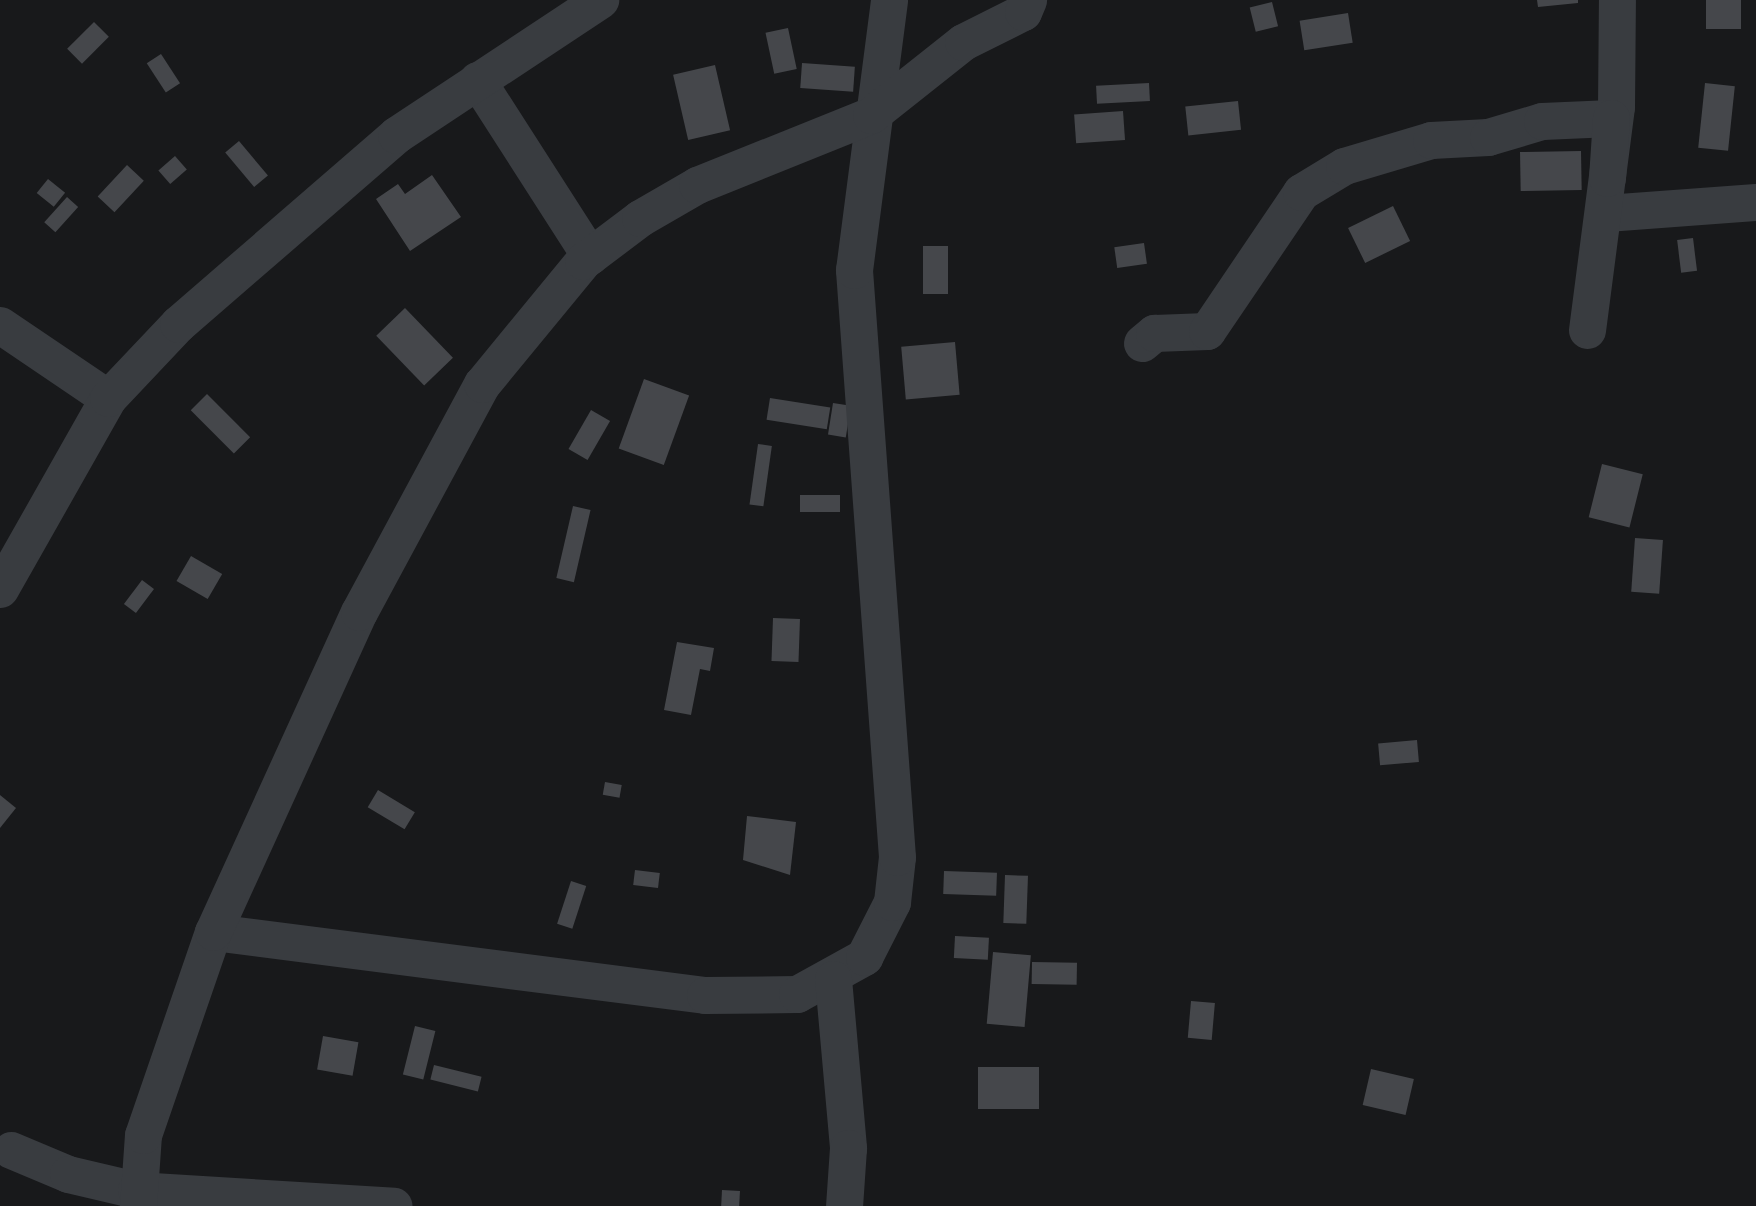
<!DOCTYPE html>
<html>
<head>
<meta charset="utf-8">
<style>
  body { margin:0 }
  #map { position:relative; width:1756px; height:1206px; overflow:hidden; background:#18191b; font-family:"Roboto Condensed",sans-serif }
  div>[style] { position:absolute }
  .building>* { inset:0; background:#45474b; transform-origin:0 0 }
  .minor>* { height:37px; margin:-18.5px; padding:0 18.5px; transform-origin:18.5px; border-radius:18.5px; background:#393c40 }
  span { translate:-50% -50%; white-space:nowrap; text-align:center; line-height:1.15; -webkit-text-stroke:6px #131416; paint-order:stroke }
</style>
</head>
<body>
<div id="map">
  <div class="building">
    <div style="clip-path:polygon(1537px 0,1578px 0,1578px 3px,1538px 7px)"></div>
    <div style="left:1706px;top:0;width:35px;height:29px"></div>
    <div style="left:1272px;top:2px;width:25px;height:23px;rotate:76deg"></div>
    <div style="left:1348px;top:13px;width:30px;height:49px;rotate:81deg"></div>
    <div style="left:94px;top:22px;width:21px;height:38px;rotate:45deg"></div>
    <div style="left:788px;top:28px;width:42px;height:23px;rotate:78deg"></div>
    <div style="left:161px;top:54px;width:35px;height:17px;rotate:57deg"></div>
    <div style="left:802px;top:63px;width:53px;height:25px;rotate:4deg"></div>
    <div style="left:715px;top:65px;width:67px;height:43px;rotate:77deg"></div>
    <div style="left:1149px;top:83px;width:18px;height:53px;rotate:87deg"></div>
    <div style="left:1705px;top:83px;width:30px;height:65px;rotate:6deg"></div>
    <div style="left:1238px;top:101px;width:29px;height:53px;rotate:84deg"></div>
    <div style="left:1123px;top:111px;width:29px;height:49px;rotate:86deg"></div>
    <div style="left:239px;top:141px;width:45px;height:18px;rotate:50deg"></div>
    <div style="left:1581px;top:151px;width:39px;height:61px;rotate:89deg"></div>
    <div style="left:175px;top:156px;width:18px;height:22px;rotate:49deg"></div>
    <div style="left:127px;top:165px;width:23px;height:43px;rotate:43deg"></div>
    <div style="clip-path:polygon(432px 175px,461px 217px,410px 251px,376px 199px,398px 184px,405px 194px)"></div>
    <div style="left:48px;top:179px;width:22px;height:18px;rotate:39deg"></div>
    <div style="left:67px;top:197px;width:15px;height:34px;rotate:42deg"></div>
    <div style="left:1393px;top:206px;width:39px;height:50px;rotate:64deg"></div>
    <div style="left:1693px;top:238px;width:33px;height:16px;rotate:83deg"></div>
    <div style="left:1144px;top:243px;width:21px;height:30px;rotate:82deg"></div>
    <div style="left:923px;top:246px;width:25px;height:48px"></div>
    <div style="left:405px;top:308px;width:69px;height:40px;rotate:46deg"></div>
    <div style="left:955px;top:342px;width:53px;height:54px;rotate:85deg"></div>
    <div style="left:644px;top:379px;width:48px;height:74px;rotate:20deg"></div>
    <div style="left:207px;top:394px;width:61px;height:23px;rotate:45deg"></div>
    <div style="left:770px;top:398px;width:61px;height:22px;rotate:9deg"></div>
    <div style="left:833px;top:403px;width:18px;height:32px;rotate:9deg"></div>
    <div style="left:591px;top:410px;width:22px;height:45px;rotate:30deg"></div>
    <div style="left:758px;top:444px;width:14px;height:61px;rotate:8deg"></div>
    <div style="left:1602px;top:464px;width:42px;height:55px;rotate:14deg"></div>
    <div style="left:800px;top:495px;width:40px;height:17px"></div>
    <div style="left:573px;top:506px;width:18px;height:74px;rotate:13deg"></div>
    <div style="left:1635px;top:538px;width:28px;height:54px;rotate:4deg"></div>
    <div style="left:191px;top:556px;width:36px;height:29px;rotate:30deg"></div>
    <div style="left:142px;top:580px;width:15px;height:30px;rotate:37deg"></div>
    <div style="left:773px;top:618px;width:27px;height:43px;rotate:2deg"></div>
    <div style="clip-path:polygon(677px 642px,714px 648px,710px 671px,700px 669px,691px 715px,664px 710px)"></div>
    <div style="left:1417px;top:740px;width:22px;height:39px;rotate:85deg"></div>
    <div style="left:605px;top:782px;width:17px;height:13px;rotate:10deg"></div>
    <div style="left:378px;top:790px;width:43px;height:20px;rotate:31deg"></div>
    <div style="clip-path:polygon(0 795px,16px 808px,0 828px)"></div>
    <div style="clip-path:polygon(747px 816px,796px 822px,790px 875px,743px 860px)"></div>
    <div style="left:635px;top:870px;width:25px;height:15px;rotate:7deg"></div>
    <div style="left:944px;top:871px;width:53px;height:23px;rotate:2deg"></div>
    <div style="left:1005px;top:875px;width:23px;height:48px;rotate:2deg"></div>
    <div style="left:571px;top:881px;width:16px;height:45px;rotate:18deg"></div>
    <div style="left:955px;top:936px;width:34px;height:22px;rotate:3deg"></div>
    <div style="left:993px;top:952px;width:38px;height:72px;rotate:5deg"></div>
    <div style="left:1032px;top:962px;width:45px;height:22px;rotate:1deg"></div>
    <div style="left:1191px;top:1001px;width:24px;height:37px;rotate:5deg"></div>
    <div style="left:415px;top:1026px;width:21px;height:50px;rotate:14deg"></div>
    <div style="left:323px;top:1036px;width:36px;height:34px;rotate:10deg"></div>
    <div style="left:434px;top:1065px;width:49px;height:15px;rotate:14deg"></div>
    <div style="left:978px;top:1067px;width:61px;height:42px"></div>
    <div style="left:1371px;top:1069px;width:44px;height:37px;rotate:13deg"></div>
    <div style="left:722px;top:1190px;width:18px;height:16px;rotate:3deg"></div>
  </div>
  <div class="minor">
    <div style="left:477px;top:80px;width:209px;rotate:57.3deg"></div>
    <div style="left:1606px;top:213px;width:150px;rotate:-4.2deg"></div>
    <div style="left:0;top:325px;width:130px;rotate:34.1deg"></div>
    <div style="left:1587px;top:330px;width:225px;rotate:-82.6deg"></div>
    <div style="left:1616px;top:107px;width:107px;rotate:-89.5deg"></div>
    <div style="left:1142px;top:343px;width:16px;rotate:-40deg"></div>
    <div style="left:1154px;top:333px;width:53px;rotate:-2.2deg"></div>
    <div style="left:1207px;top:331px;width:168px;rotate:-55.9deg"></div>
    <div style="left:1301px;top:192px;width:50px;rotate:-31.2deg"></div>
    <div style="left:1344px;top:166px;width:91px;rotate:-16.6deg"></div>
    <div style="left:1431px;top:140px;width:57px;rotate:-3deg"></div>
    <div style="left:1488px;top:137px;width:56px;rotate:-16.5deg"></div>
    <div style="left:1542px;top:121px;width:69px;rotate:-2.5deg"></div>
    <div style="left:1611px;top:118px;width:60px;rotate:93.8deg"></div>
    <div style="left:0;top:589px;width:219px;rotate:-60.5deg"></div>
    <div style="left:108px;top:398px;width:102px;rotate:-46.6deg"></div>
    <div style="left:178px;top:324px;width:289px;rotate:-40.9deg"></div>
    <div style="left:396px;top:135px;width:245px;rotate:-33.5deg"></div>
    <div style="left:213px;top:932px;width:496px;rotate:7.3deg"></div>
    <div style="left:705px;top:995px;width:92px;rotate:-0.6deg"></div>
    <div style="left:797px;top:994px;width:77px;rotate:-28.9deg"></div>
    <div style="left:864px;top:957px;width:62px;rotate:-63deg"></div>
    <div style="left:892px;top:902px;width:45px;rotate:-83.7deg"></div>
    <div style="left:897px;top:857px;width:589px;rotate:-94.19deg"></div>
    <div style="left:854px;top:270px;width:272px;rotate:-82.6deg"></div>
    <div style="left:833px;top:979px;width:170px;rotate:84.9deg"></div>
    <div style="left:848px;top:1148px;width:58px;rotate:93.9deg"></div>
    <div style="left:11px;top:1150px;width:62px;rotate:22.8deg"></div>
    <div style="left:68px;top:1174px;width:70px;rotate:13.2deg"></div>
    <div style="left:136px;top:1190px;width:258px;rotate:3.5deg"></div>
    <div style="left:138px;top:1206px;width:71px;rotate:-86deg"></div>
    <div style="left:143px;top:1135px;width:215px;rotate:-71deg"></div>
    <div style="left:213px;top:932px;width:352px;rotate:-65.5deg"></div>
    <div style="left:359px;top:612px;width:259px;rotate:-61.7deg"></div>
    <div style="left:482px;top:384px;width:159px;rotate:-50.6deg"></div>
    <div style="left:583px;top:261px;width:71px;rotate:-37deg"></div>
    <div style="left:640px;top:218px;width:66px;rotate:-30.1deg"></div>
    <div style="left:697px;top:185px;width:188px;rotate:-21.9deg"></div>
    <div style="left:871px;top:115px;width:117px;rotate:-38.4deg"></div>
    <div style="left:963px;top:42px;width:67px;rotate:-26.6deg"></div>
    <div style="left:1023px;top:12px;width:13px;rotate:-67deg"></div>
  </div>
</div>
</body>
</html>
